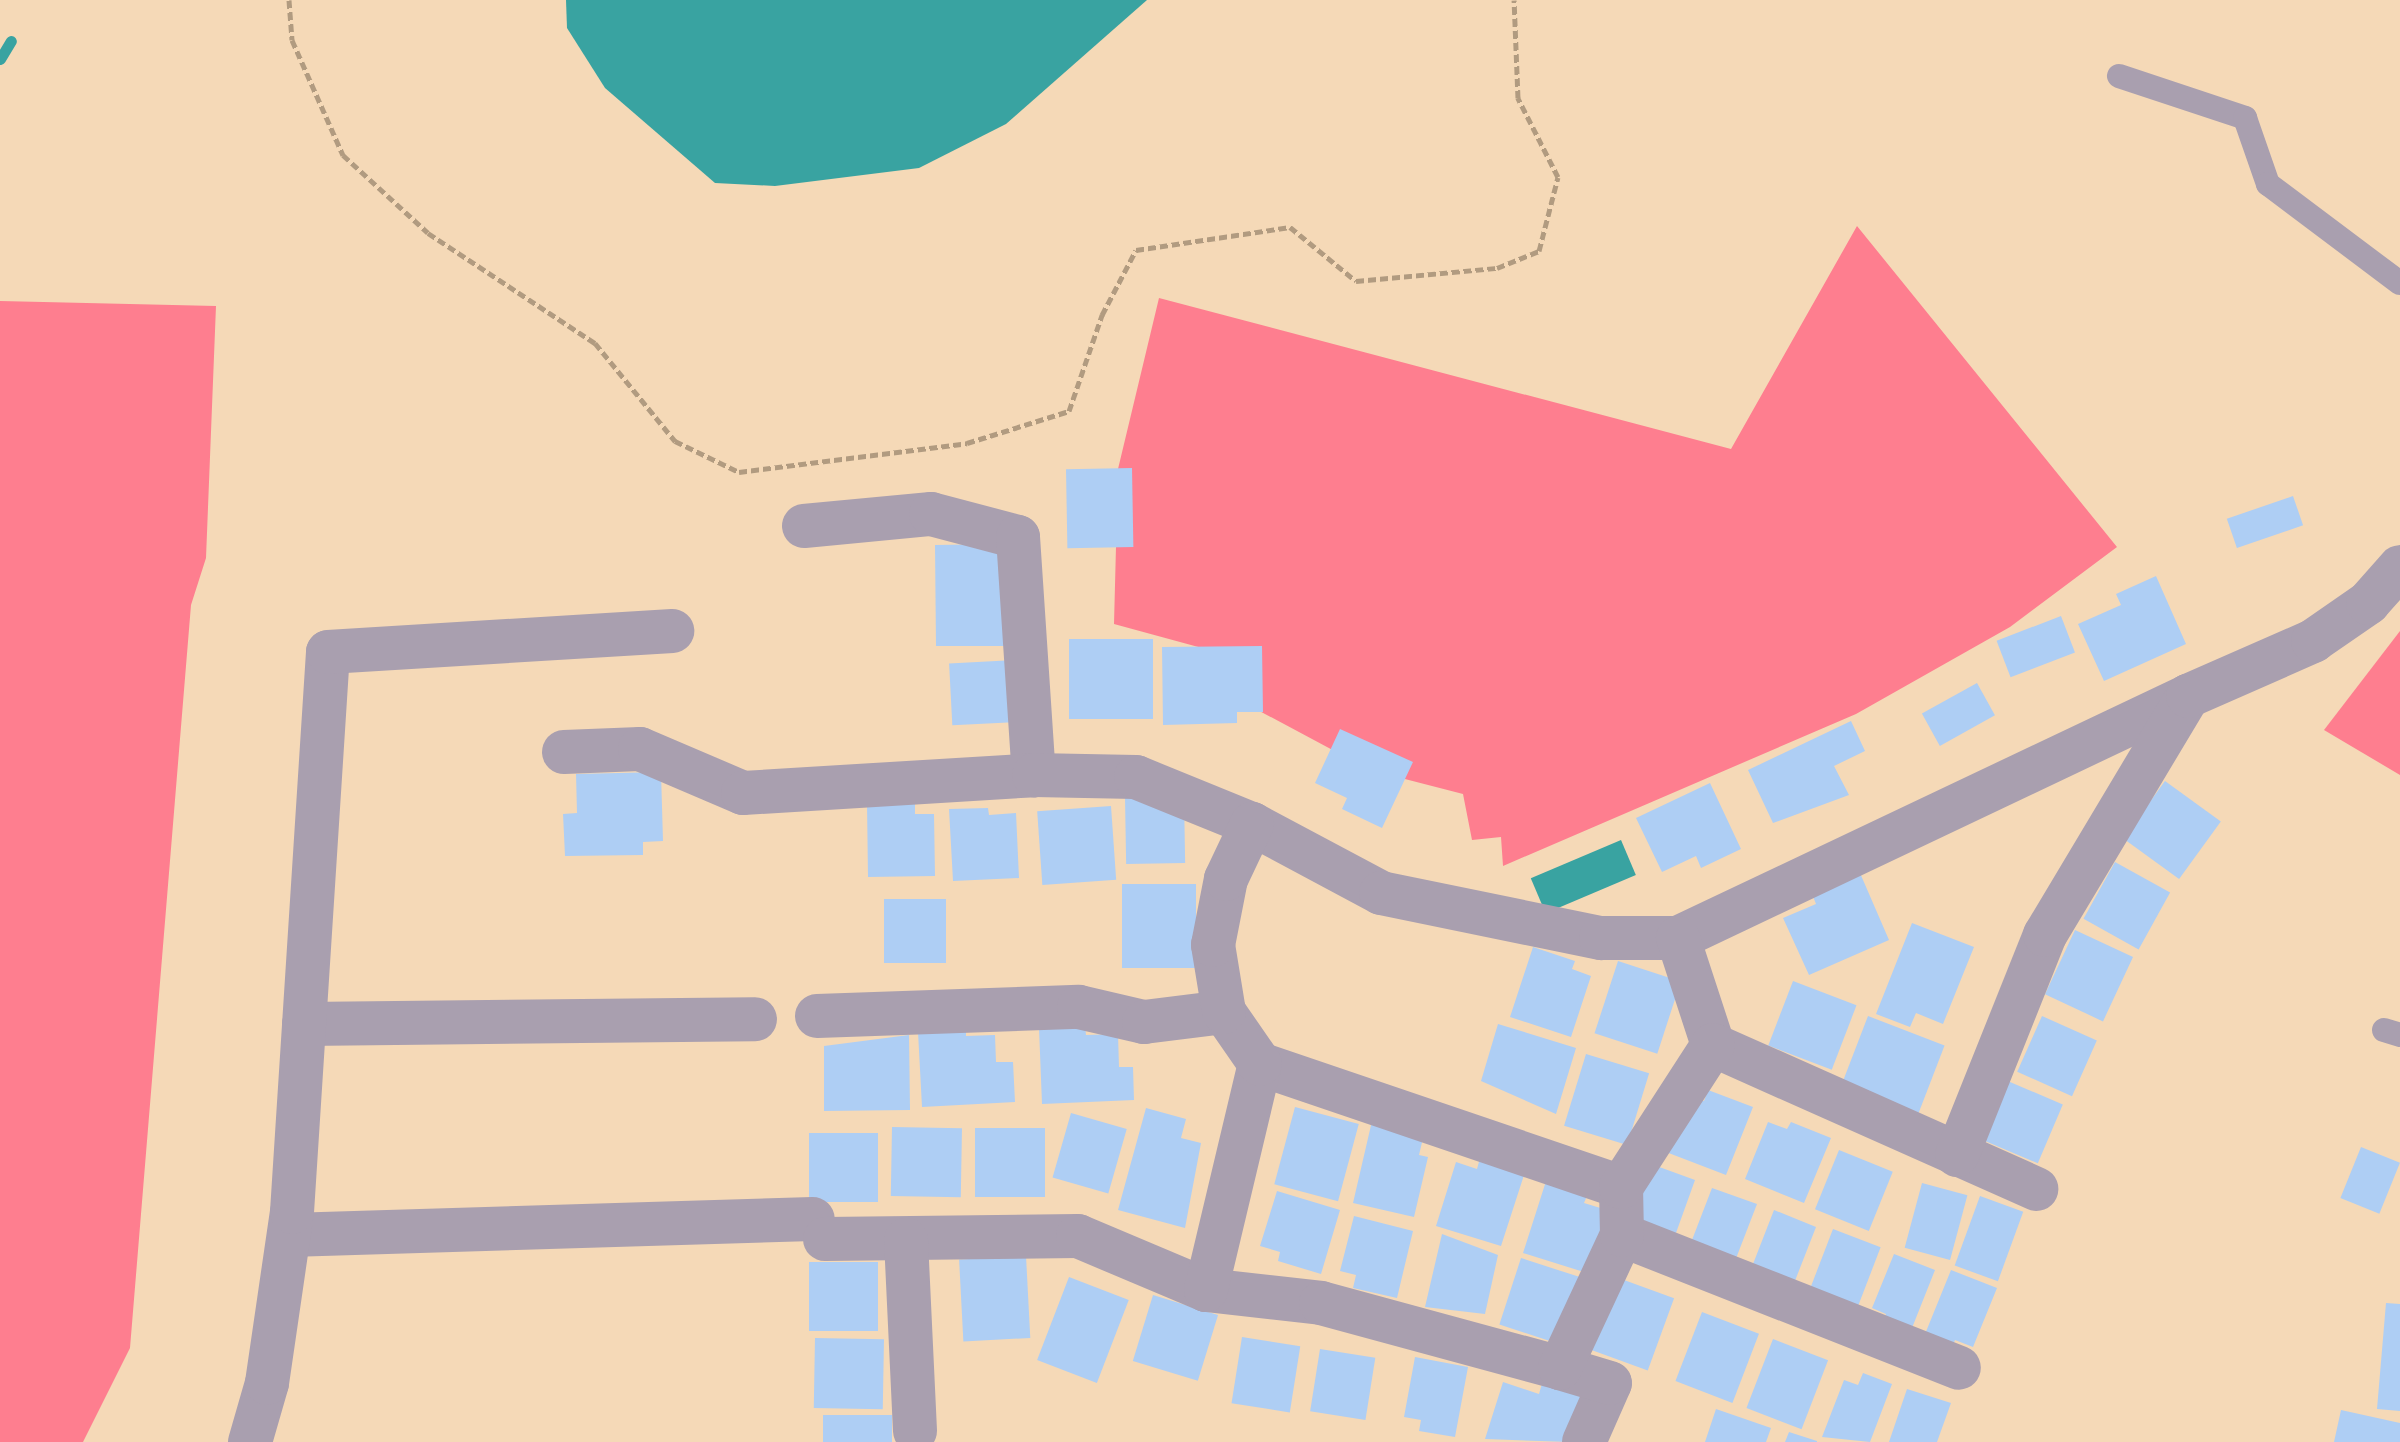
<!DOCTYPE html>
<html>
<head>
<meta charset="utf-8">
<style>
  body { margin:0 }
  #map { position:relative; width:2400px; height:1442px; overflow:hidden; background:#f5d9b7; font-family:Raleway,sans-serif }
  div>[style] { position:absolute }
  .green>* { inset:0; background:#fe7e8f }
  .water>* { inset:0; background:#39a3a1; transform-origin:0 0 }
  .stream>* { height:11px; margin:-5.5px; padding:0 5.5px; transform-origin:5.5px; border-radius:5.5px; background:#39a3a1 }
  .building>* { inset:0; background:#aecef4; transform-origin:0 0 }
  .path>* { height:5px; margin-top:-2.5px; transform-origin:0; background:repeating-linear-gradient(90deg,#b19b80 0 8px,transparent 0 12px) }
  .lane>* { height:24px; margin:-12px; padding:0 12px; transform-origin:12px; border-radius:12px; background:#a99faf }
  .street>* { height:44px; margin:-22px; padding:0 22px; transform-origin:22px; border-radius:22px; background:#a99faf }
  span { translate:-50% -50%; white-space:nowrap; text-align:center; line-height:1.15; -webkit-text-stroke:7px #fee7cc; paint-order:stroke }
</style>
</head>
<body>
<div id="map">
  <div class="green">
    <div style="clip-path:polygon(1857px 226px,2117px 547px,2010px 627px,1856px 714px,1503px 866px,1501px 837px,1472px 840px,1463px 794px,1370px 770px,1237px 699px,1224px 654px,1114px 624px,1118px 469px,1159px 298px,1731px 449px)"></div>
    <div style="clip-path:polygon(0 301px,216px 306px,206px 558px,191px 605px,130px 1348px,83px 1442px,0 1442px)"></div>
    <div style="clip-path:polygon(2400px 631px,2400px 775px,2324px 730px)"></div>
  </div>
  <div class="water">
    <div style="clip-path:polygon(566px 0,1147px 0,1006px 124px,919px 168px,775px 186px,715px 183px,605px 88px,567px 28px)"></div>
    <div style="left:1621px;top:840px;width:38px;height:98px;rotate:67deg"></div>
  </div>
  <div class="stream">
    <div style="left:0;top:59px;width:21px;rotate:-59deg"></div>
  </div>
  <div class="building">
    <div style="left:1132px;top:468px;width:79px;height:66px;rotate:89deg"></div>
    <div style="left:2293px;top:496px;width:31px;height:70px;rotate:71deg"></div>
    <div style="clip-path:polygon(999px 544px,1010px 646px,936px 646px,935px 545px)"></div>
    <div style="clip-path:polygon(2156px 576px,2186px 644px,2104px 681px,2078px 624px,2121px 605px,2116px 594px)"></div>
    <div style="left:2061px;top:616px;width:39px;height:69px;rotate:69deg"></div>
    <div style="left:1153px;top:639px;width:80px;height:84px;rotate:90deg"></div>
    <div style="clip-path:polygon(1262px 646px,1263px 712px,1237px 712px,1237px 723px,1163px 725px,1162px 647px)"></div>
    <div style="left:1015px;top:660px;width:62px;height:66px;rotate:87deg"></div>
    <div style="left:1977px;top:683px;width:37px;height:63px;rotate:61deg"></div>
    <div style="clip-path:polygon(1851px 721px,1865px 751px,1834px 766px,1849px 795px,1773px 823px,1748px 770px)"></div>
    <div style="clip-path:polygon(1340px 729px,1413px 762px,1382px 828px,1342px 809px,1347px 798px,1315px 783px)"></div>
    <div style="clip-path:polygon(661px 772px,663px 841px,643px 842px,643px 855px,565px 856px,563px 814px,577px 813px,576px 774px)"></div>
    <div style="left:2165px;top:781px;width:69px;height:71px;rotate:36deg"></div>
    <div style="clip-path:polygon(1710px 783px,1741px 849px,1701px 868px,1696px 856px,1662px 872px,1636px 818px)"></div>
    <div style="left:1184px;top:797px;width:66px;height:59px;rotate:89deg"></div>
    <div style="clip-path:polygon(915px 803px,915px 814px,934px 814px,935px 876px,868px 877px,867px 804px)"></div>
    <div style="left:1111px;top:806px;width:74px;height:74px;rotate:86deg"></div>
    <div style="clip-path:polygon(988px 808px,989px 815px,1016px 813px,1019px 878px,953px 881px,949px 809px)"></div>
    <div style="left:2115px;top:862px;width:63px;height:65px;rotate:29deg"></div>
    <div style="clip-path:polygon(1860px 873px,1889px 940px,1809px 975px,1783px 918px,1816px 904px,1812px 894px)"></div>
    <div style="left:1122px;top:884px;width:74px;height:84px"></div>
    <div style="left:884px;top:899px;width:62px;height:64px"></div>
    <div style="clip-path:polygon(1912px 923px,1974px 947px,1943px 1024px,1916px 1013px,1910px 1027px,1876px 1014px)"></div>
    <div style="left:2075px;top:930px;width:64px;height:71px;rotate:25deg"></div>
    <div style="clip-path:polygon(1533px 947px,1575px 961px,1572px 969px,1591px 976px,1571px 1037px,1510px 1017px)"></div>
    <div style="left:1618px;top:961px;width:66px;height:76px;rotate:18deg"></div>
    <div style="left:1793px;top:981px;width:68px;height:69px;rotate:21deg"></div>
    <div style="left:1868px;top:1016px;width:82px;height:74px;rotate:21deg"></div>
    <div style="left:2042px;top:1016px;width:60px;height:61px;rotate:24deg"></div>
    <div style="clip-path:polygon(1498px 1024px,1576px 1048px,1556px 1114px,1481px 1081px)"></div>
    <div style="clip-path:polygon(1085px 1026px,1086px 1035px,1118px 1034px,1119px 1067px,1133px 1067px,1134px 1100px,1042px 1104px,1039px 1028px)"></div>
    <div style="clip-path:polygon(966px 1029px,966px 1036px,995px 1035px,996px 1062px,1013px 1062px,1015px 1102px,922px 1107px,918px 1032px)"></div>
    <div style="clip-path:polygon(909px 1035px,910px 1110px,824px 1111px,824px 1046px)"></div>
    <div style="left:1586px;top:1054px;width:66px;height:75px;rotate:17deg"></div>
    <div style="left:2003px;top:1079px;width:65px;height:64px;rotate:23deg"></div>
    <div style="clip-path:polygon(1708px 1090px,1753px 1107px,1726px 1175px,1666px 1152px,1689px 1095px,1704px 1101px)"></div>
    <div style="left:1295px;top:1107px;width:66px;height:80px;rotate:15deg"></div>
    <div style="clip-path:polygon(1146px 1108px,1186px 1119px,1181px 1138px,1201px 1143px,1185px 1228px,1118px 1210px)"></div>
    <div style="left:1071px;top:1113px;width:58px;height:67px;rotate:16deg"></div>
    <div style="clip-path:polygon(1372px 1121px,1424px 1134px,1419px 1155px,1428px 1157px,1414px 1217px,1353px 1203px)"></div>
    <div style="clip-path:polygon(1768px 1122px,1787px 1129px,1791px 1122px,1831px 1138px,1804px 1203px,1745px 1179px)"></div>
    <div style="left:892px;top:1127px;width:70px;height:69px;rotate:1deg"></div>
    <div style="left:975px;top:1128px;width:70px;height:69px"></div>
    <div style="left:809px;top:1133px;width:69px;height:69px"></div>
    <div style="left:2361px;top:1147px;width:42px;height:55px;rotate:22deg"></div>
    <div style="left:1839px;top:1150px;width:58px;height:64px;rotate:22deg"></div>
    <div style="clip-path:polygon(1480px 1158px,1525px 1172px,1501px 1246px,1436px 1226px,1456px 1162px,1477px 1169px)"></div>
    <div style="clip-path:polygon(1651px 1164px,1695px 1180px,1672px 1244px,1631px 1218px)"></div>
    <div style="clip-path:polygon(1547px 1178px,1589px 1191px,1584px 1203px,1607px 1210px,1587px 1273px,1523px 1253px)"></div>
    <div style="left:1922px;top:1183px;width:47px;height:67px;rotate:15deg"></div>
    <div style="clip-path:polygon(1712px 1188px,1757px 1204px,1735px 1261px,1687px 1253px)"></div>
    <div style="clip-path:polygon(1277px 1191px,1340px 1210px,1321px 1274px,1278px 1261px,1280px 1252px,1260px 1246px)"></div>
    <div style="left:1980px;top:1196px;width:46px;height:74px;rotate:20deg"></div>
    <div style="clip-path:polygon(1774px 1210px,1816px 1227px,1791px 1291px,1753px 1264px)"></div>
    <div style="clip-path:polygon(1354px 1216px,1413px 1231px,1397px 1298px,1353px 1288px,1356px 1275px,1340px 1271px)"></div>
    <div style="left:1833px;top:1229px;width:51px;height:72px;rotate:21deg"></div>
    <div style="clip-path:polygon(1442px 1234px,1498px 1255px,1485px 1314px,1425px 1307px)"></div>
    <div style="clip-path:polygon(1894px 1254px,1935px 1270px,1910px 1333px,1883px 1323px,1886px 1314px,1872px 1308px)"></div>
    <div style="left:1026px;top:1256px;width:82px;height:67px;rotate:87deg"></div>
    <div style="left:1521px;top:1258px;width:61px;height:70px;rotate:18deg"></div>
    <div style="left:809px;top:1262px;width:69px;height:69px"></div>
    <div style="clip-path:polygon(1951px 1270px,1997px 1288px,1973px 1347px,1955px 1340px,1951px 1350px,1923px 1339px)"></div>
    <div style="left:1613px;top:1276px;width:65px;height:77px;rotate:20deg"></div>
    <div style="left:1069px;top:1277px;width:64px;height:89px;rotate:21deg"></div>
    <div style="left:1153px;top:1295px;width:68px;height:69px;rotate:17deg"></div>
    <div style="clip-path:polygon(2386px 1303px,2400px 1304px,2400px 1411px,2377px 1409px)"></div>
    <div style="left:1702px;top:1312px;width:61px;height:74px;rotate:21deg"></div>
    <div style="left:1242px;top:1337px;width:59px;height:67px;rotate:9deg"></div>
    <div style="left:815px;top:1338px;width:69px;height:70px;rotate:1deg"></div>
    <div style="left:1773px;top:1339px;width:59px;height:74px;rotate:21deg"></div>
    <div style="left:1320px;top:1349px;width:56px;height:63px;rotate:9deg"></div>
    <div style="clip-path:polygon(1415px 1357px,1468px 1367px,1455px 1437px,1419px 1431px,1421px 1420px,1404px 1417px)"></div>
    <div style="clip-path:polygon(1863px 1373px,1892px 1384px,1870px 1442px,1822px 1437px,1844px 1380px,1858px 1385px)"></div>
    <div style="clip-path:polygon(1543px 1380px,1584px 1392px,1569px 1442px,1485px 1439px,1503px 1382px,1539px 1394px)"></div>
    <div style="clip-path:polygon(1907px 1389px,1951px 1403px,1937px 1442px,1889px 1442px)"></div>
    <div style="clip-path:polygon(1716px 1409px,1771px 1428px,1766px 1442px,1705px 1442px)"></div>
    <div style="clip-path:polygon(2341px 1410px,2400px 1423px,2400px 1442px,2334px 1442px)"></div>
    <div style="left:823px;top:1415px;width:69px;height:27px"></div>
    <div style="clip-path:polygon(1789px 1432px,1817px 1441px,1817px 1442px,1785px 1442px)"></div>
  </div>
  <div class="path">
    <div style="left:289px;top:0;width:40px;rotate:85.7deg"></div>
    <div style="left:292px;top:40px;width:126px;rotate:66.1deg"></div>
    <div style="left:343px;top:155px;width:115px;rotate:42.5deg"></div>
    <div style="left:428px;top:233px;width:200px;rotate:33.4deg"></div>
    <div style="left:595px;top:343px;width:127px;rotate:50.8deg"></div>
    <div style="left:675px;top:441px;width:71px;rotate:25.8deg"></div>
    <div style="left:739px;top:472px;width:230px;rotate:-7.2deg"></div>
    <div style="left:967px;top:443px;width:107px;rotate:-17.4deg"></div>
    <div style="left:1069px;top:411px;width:102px;rotate:-71deg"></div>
    <div style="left:1102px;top:315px;width:73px;rotate:-62.4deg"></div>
    <div style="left:1136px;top:250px;width:156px;rotate:-8.5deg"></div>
    <div style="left:1290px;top:227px;width:85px;rotate:39.3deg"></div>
    <div style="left:1356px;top:281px;width:142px;rotate:-5.3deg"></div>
    <div style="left:1497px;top:268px;width:45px;rotate:-22deg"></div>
    <div style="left:1539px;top:251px;width:76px;rotate:-75.6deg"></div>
    <div style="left:1558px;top:177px;width:89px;rotate:-116.9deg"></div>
    <div style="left:1518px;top:98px;width:98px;rotate:-92.3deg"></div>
  </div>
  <div class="lane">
    <div style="left:2119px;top:76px;width:133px;rotate:18.4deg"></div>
    <div style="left:2245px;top:118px;width:70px;rotate:70.8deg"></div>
    <div style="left:2268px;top:184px;width:165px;rotate:36.9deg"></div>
    <div style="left:2384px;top:1030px;width:17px;rotate:17deg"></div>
  </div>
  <div class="street">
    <div style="left:804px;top:526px;width:128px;rotate:-5.4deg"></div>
    <div style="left:931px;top:514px;width:90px;rotate:14.8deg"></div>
    <div style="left:1018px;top:537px;width:239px;rotate:86.2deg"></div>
    <div style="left:564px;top:752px;width:76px;rotate:-2.3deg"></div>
    <div style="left:640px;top:749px;width:112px;rotate:23.1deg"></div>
    <div style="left:743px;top:793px;width:292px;rotate:-3.5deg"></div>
    <div style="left:1034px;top:775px;width:102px;rotate:1.1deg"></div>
    <div style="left:1136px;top:777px;width:125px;rotate:22.1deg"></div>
    <div style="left:1252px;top:824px;width:146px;rotate:28.1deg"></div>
    <div style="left:1381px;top:893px;width:225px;rotate:11.6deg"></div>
    <div style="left:1601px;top:938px;width:77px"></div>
    <div style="left:1678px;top:938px;width:565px;rotate:-25.38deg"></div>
    <div style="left:1678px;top:938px;width:113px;rotate:71.9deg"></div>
    <div style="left:1713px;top:1045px;width:354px;rotate:24deg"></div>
    <div style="left:817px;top:1016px;width:262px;rotate:-2deg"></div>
    <div style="left:1079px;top:1007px;width:67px;rotate:13deg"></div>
    <div style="left:1144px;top:1022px;width:81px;rotate:-7.1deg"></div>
    <div style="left:304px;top:1024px;width:451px;rotate:-0.6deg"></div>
    <div style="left:1260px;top:1064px;width:381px;rotate:18.8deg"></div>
    <div style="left:1957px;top:1155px;width:237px;rotate:-68.2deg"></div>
    <div style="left:2045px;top:935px;width:279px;rotate:-59.1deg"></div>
    <div style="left:2188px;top:696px;width:137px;rotate:-23.7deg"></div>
    <div style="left:2313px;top:641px;width:67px;rotate:-34.6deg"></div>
    <div style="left:2368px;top:603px;width:48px;rotate:-48.4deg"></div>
    <div style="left:289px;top:1235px;width:524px;rotate:-1.75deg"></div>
    <div style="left:1622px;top:1235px;width:362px;rotate:21.5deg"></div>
    <div style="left:825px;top:1239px;width:253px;rotate:-0.7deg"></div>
    <div style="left:1078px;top:1236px;width:139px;rotate:22.9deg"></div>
    <div style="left:1206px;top:1290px;width:116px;rotate:6.4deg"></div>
    <div style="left:1321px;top:1303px;width:248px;rotate:15.2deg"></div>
    <div style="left:906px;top:1240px;width:191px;rotate:87.3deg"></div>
    <div style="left:1206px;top:1290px;width:232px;rotate:-76.6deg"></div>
    <div style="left:1260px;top:1064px;width:63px;rotate:-124.7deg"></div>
    <div style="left:1224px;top:1012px;width:68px;rotate:-99.3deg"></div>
    <div style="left:1213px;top:945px;width:67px;rotate:-78.9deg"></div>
    <div style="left:1226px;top:879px;width:61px;rotate:-64.7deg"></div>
    <div style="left:250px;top:1442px;width:61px;rotate:-73.9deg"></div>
    <div style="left:267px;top:1383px;width:173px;rotate:-81.7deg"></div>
    <div style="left:292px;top:1212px;width:561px;rotate:-86.32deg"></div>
    <div style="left:328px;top:652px;width:345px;rotate:-3.5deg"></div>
    <div style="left:1584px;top:1442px;width:64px;rotate:-66.2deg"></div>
    <div style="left:1610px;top:1383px;width:52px;rotate:-163.3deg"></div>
    <div style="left:1560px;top:1368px;width:147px;rotate:-65deg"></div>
    <div style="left:1622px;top:1235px;width:48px;rotate:-91.2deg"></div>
    <div style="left:1621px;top:1187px;width:169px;rotate:-57.1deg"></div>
  </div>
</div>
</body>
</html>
